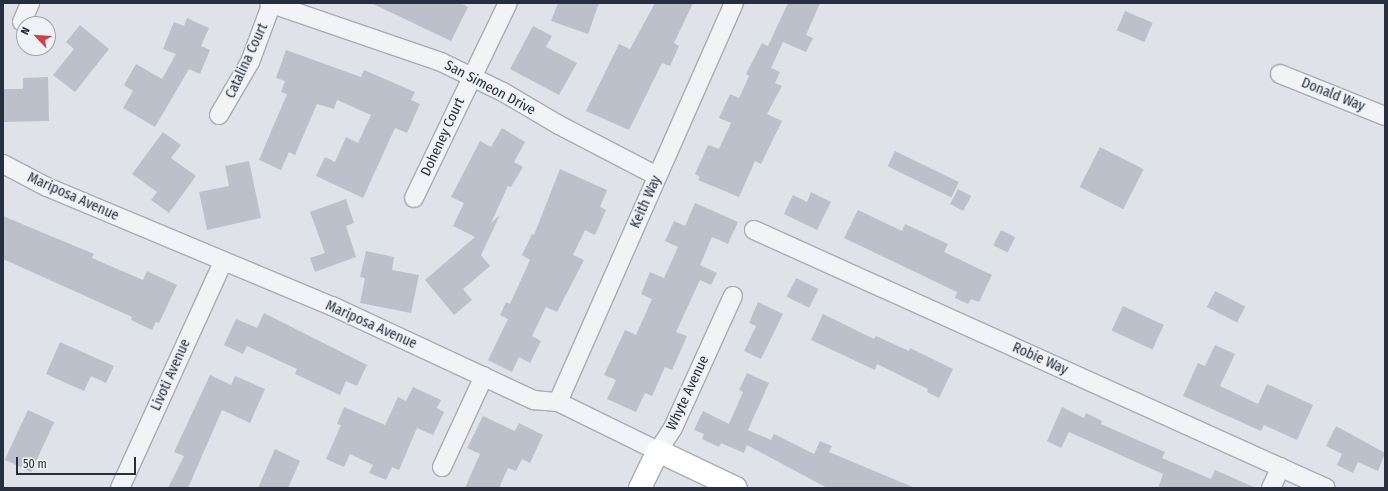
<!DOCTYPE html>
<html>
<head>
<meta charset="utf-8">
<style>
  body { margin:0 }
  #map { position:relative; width:1388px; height:491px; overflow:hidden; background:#dfe2e8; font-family:"Fira Sans Condensed",sans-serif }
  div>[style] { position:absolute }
  .building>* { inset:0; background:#bcc0cb; transform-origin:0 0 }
  .roads { filter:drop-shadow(1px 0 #a8acb5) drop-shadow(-1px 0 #a8acb5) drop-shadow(0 1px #a8acb5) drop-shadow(0 -1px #a8acb5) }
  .street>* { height:18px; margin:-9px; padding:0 9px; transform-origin:9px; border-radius:9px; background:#f1f3f7 }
  .secondary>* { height:22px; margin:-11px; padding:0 11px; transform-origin:11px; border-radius:11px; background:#fff }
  span { translate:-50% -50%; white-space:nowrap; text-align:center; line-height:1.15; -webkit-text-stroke:3px #eef1f6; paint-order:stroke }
  .street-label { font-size:14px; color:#272e3f }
  .frame { position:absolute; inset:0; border:4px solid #272e3f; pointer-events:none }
  .north { position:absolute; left:16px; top:16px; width:40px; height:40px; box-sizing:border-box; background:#eef1f6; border:1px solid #9ea3ad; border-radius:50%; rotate:295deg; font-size:11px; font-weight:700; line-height:16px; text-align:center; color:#272e3f }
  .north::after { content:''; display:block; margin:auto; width:14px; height:18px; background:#d0414a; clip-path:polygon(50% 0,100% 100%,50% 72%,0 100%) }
  .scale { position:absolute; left:16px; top:457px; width:120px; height:18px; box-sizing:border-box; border:2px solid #272e3f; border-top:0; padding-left:5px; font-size:12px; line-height:14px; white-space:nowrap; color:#272e3f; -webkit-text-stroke:3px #eef1f6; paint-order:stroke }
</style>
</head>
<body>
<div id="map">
  <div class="building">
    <div style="clip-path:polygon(371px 3px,460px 3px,468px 7px,451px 41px)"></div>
    <div style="clip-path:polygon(558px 3px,599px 3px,588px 34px,551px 21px)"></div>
    <div style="clip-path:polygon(655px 3px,693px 3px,674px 43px,679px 46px,670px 66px,662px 63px,629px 130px,586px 111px,619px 44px,630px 49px)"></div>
    <div style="clip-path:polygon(788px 3px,820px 3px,806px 35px,813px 38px,806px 52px,783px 42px,771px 68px,780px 72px,775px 83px,782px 86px,767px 114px,782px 121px,761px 164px,755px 161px,739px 197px,698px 180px,700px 177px,695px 174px,708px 145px,719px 149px,731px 123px,719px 118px,730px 94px,739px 98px,749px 76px,746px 74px,762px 43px,768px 46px)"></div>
    <div style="left:1125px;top:11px;width:30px;height:21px;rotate:23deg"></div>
    <div style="clip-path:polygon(187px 18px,209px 28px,201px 46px,210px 50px,200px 74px,189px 69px,155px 127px,123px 108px,133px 91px,124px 85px,136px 64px,162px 79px,176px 54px,163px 49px,174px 22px,184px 26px)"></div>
    <div style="clip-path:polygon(80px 25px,109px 49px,75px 92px,53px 75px,74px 49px,66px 42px)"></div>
    <div style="clip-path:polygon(533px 26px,552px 36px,546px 47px,577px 63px,559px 95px,510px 69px)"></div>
    <div style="clip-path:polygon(286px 50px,361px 77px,364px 70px,415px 92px,411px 100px,420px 104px,407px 133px,395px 128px,363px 198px,316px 176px,325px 157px,335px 162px,346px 137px,358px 143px,371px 115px,337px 100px,334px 109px,317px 104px,295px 155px,289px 152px,281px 170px,259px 160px,287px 94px,281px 92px,285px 81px,276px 78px)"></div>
    <div style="clip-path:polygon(48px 77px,49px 121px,3px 122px,3px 89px,23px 89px,23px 78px)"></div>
    <div style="clip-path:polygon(502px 128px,525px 142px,514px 162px,523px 167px,511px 187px,508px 186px,491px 223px,500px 215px,481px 255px,490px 266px,463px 289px,472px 300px,454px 315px,425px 280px,475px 237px,453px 226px,464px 203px,451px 197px,480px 141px,491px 147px)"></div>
    <div style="clip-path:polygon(163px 132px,181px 145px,171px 158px,196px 176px,169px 213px,151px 200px,157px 192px,132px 174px)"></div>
    <div style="left:1100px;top:147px;width:49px;height:45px;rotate:27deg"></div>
    <div style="left:895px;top:151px;width:71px;height:17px;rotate:26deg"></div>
    <div style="clip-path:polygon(249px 161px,261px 218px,207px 230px,199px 192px,229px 186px,225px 166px)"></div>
    <div style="clip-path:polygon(560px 169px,607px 190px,600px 207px,606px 210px,595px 235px,585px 230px,573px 255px,584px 260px,557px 312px,546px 307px,532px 336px,541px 341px,530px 363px,519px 357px,512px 372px,488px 360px,508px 319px,500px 315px,506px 302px,510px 304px,530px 260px,522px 255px,532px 234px,534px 235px)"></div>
    <div style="left:958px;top:189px;width:15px;height:17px;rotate:28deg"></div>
    <div style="clip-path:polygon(811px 192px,831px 202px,817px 230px,784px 214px,793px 195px,807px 202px)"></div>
    <div style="clip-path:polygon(346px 199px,354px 223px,346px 226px,356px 257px,315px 272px,310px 258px,325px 253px,310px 212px)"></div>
    <div style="clip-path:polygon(695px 203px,738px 222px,728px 244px,712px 237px,700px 265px,717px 273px,711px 285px,700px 280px,676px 332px,687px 336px,672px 370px,665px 367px,652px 396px,645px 393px,636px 412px,607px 399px,616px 380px,604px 375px,625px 330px,636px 335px,652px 299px,641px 294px,650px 272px,664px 278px,678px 247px,665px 241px,674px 221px,685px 226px)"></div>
    <div style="clip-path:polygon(858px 210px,902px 231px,905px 224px,948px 244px,944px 252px,992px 275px,979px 302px,971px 299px,968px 304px,955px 298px,957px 292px,844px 238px)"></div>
    <div style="clip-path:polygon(3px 216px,94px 254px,92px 258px,143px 280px,147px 271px,177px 285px,159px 323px,156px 322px,152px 330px,131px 320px,132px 317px,3px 259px)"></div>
    <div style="left:1001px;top:230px;width:16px;height:17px;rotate:27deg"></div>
    <div style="clip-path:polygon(366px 251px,394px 257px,392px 270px,419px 275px,411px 313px,360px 303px,365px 278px,360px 277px)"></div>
    <div style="left:796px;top:278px;width:25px;height:21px;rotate:26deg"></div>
    <div style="left:1215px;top:291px;width:34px;height:18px;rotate:27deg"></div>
    <div style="clip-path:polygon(758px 302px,783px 314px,761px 359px,744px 351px,756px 326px,749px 323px)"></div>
    <div style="left:1123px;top:306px;width:45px;height:27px;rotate:25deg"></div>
    <div style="clip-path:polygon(264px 313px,367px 365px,357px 386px,346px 381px,340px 395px,295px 374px,297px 369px,247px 346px,243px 354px,224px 345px,236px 319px,257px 328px)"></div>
    <div style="clip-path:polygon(823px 314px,874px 339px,876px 336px,909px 351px,910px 348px,953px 369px,939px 398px,927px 392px,928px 389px,877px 364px,875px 370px,811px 340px)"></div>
    <div style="clip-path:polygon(60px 342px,114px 366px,106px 383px,91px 376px,84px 391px,46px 374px)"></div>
    <div style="clip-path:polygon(1215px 345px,1235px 354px,1220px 386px,1258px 404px,1267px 384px,1313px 405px,1297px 440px,1264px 425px,1261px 431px,1183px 396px,1198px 363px,1205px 366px)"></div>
    <div style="clip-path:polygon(747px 373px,769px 383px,748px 430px,771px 440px,774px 434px,814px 454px,820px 441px,832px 446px,829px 452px,915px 488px,827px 488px,747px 445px,744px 453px,721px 443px,719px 447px,702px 439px,704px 434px,694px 430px,703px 411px,729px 424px,743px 392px,739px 390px)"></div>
    <div style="clip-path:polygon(210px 375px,231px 385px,235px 376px,265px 389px,250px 423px,222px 410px,188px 488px,168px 488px,184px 456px,174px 452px)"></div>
    <div style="clip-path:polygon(413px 387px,441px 400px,437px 408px,444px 412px,433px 435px,417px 428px,399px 470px,392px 467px,386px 480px,369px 473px,373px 465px,350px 454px,344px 467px,326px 459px,341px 425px,337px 424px,344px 407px,385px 425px,398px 397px,406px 401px)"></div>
    <div style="clip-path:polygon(1062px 407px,1084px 418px,1086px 413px,1102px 421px,1101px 424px,1165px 452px,1162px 458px,1211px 479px,1215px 470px,1256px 488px,1158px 488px,1163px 474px,1069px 432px,1061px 448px,1047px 441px)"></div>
    <div style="left:28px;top:410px;width:29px;height:55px;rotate:25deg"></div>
    <div style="clip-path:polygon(483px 416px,515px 431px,519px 423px,543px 435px,530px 463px,522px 459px,516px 471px,508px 468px,499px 488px,465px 488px,480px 454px,467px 448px)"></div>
    <div style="clip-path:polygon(1336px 426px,1385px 453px,1378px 471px,1358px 462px,1353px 473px,1337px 465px,1342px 454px,1326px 446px)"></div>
    <div style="clip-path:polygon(275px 449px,300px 461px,288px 488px,258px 488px)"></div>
  </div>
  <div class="roads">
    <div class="street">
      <div style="left:269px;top:3px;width:182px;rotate:18.9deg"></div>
      <div style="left:441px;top:62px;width:69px;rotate:25.8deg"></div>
      <div style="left:503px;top:92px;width:65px;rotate:30.5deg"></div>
      <div style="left:559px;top:125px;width:110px;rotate:27.5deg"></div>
      <div style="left:22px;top:22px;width:21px;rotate:-67deg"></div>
      <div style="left:1280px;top:74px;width:113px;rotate:21.8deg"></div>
      <div style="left:219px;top:115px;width:61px;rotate:-59.7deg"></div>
      <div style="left:250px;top:62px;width:63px;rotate:-69.6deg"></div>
      <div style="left:3px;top:164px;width:50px;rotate:27.6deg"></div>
      <div style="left:47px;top:187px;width:309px;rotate:22.7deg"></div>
      <div style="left:332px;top:306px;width:223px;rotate:25deg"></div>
      <div style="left:534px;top:400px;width:24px;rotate:5deg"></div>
      <div style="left:558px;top:402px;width:111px;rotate:26.1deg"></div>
      <div style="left:658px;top:451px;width:27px;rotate:-57deg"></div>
      <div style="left:673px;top:428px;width:145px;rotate:-65.6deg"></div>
      <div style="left:414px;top:198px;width:216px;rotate:-64.3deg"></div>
      <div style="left:754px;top:230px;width:627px;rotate:24.28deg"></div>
      <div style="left:558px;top:402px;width:436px;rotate:-66.2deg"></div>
      <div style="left:442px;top:467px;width:100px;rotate:-65.2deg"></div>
      <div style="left:120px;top:488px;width:248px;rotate:-65.5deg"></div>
      <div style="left:1271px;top:488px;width:23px;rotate:-65deg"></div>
    </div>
    <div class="secondary">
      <div style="left:640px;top:488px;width:41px;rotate:-64.1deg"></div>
      <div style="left:658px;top:451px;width:86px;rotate:25.4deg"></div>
    </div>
  </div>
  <div class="street-label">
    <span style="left:247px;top:61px;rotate:-65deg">Catalina Court</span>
    <span style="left:490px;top:88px;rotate:28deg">San Simeon Drive</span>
    <span style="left:1333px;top:95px;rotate:22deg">Donald Way</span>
    <span style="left:443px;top:137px;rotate:-65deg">Doheney Court</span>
    <span style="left:73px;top:197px;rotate:24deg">Mariposa Avenue</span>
    <span style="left:646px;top:202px;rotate:-66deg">Keith Way</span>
    <span style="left:371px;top:325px;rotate:24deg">Mariposa Avenue</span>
    <span style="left:1040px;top:359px;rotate:24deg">Robie Way</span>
    <span style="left:171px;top:375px;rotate:-66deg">Livoti Avenue</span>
    <span style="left:688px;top:393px;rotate:-65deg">Whyte Avenue</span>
  </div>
  <div class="frame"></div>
  <div class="north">N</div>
  <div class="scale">50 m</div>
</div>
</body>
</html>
